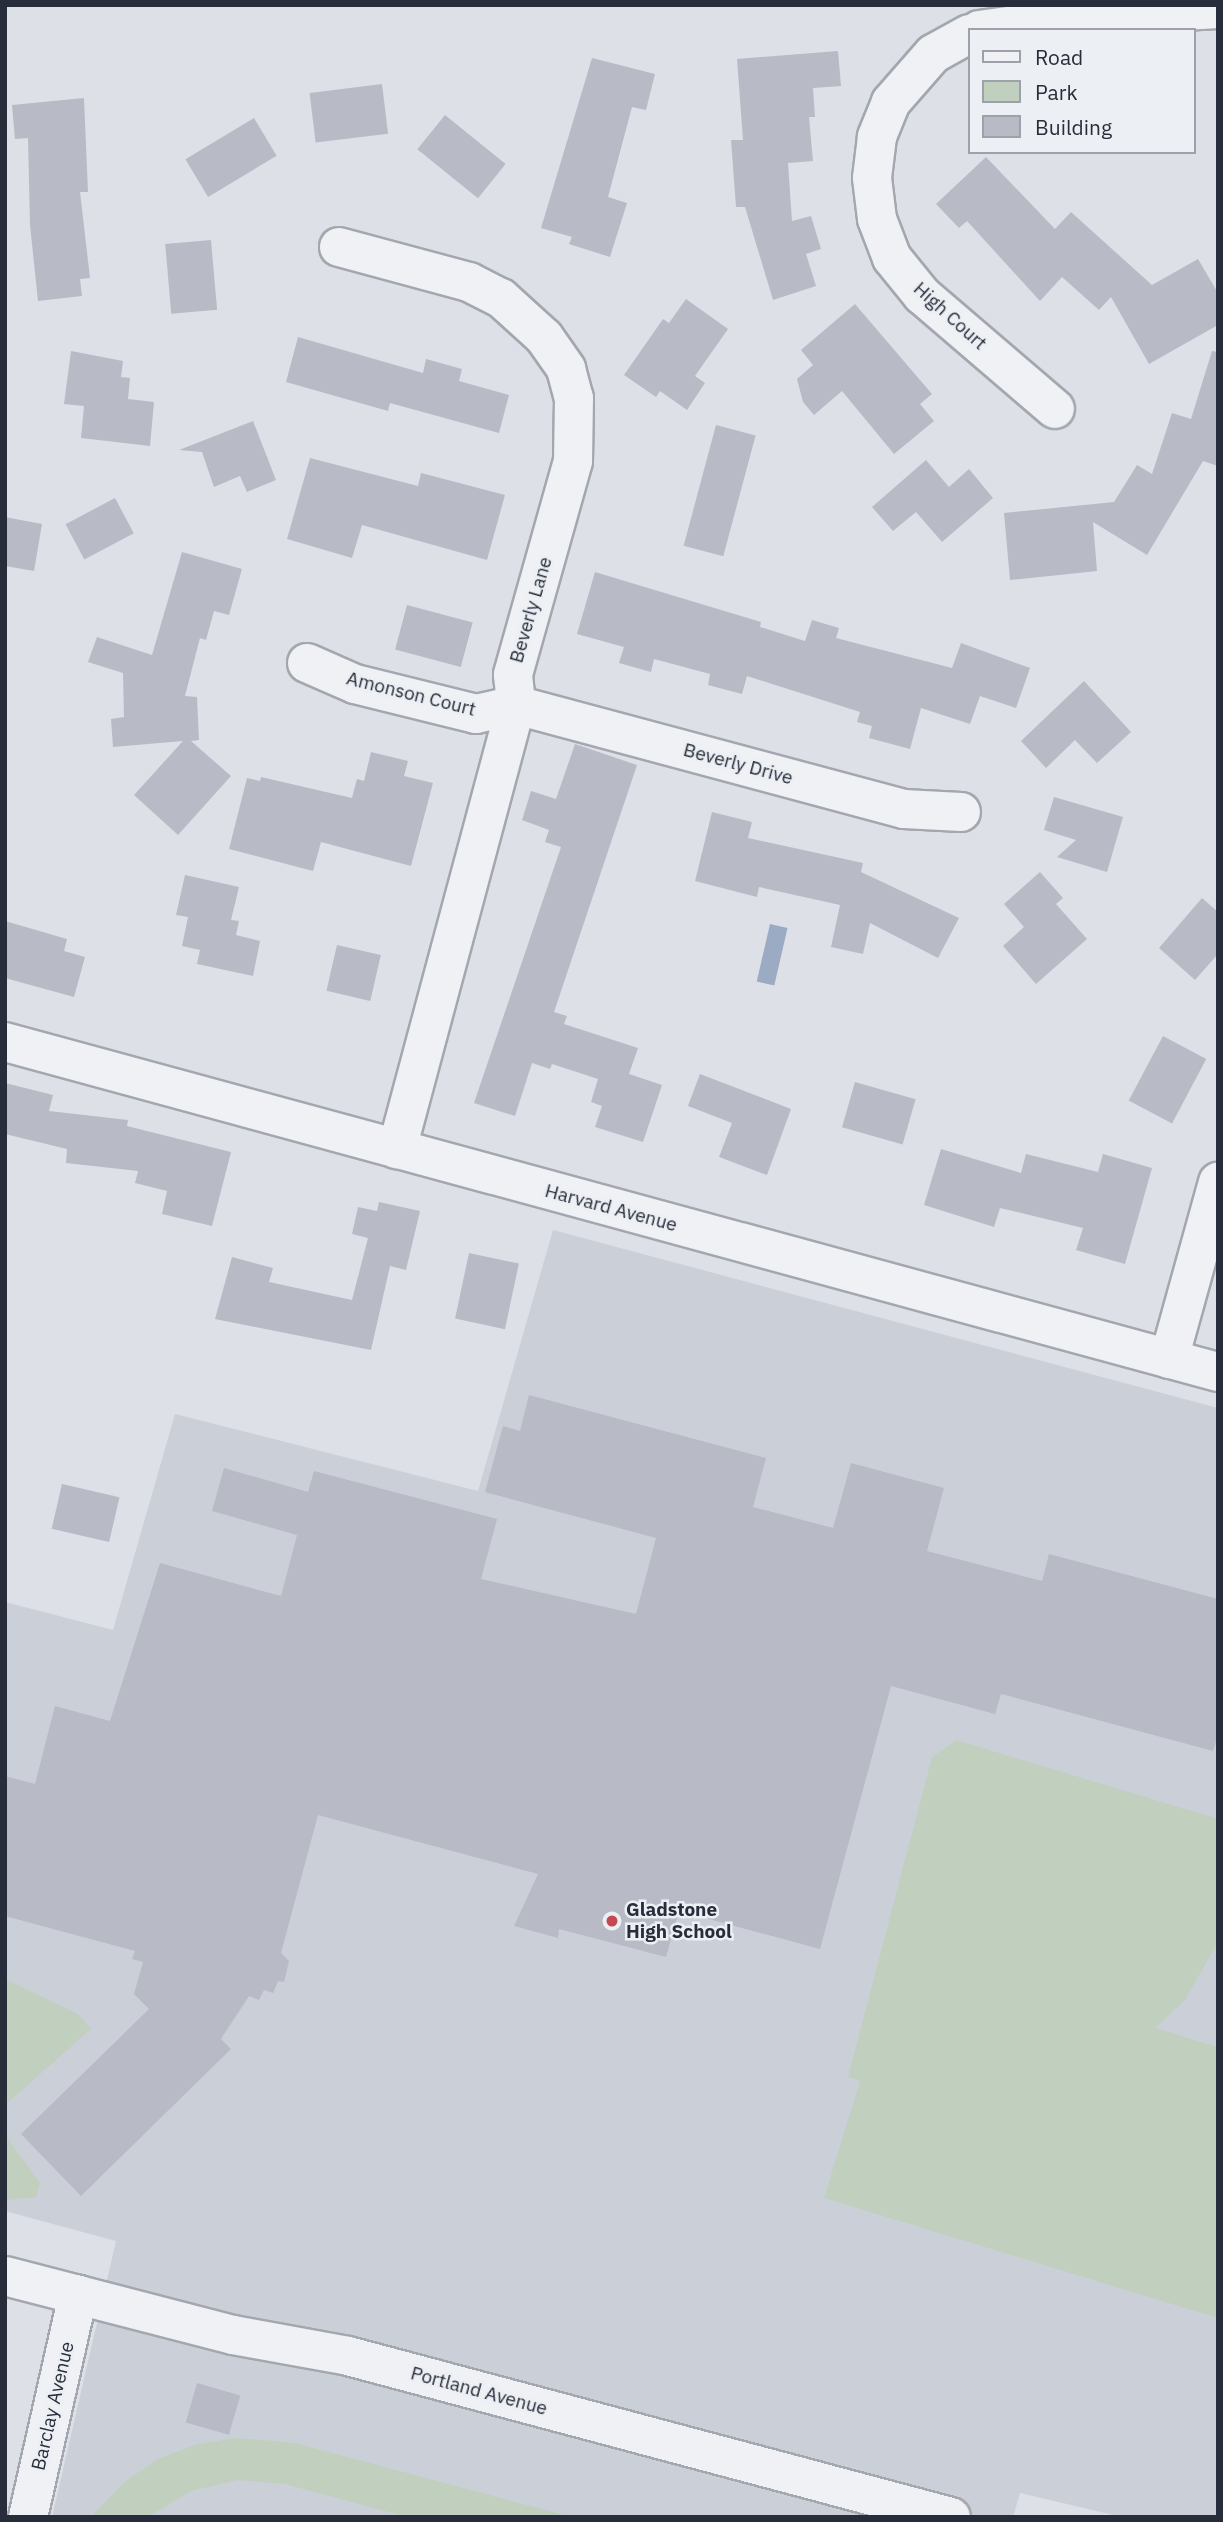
<!DOCTYPE html>
<html>
<head>
<meta charset="utf-8">
<style>
  body { margin:0 }
  #map { position:relative; width:1223px; height:2522px; overflow:hidden; background:#dde0e6; font-family:"IBM Plex Sans",sans-serif }
  div>[style] { position:absolute }
  .built>* { inset:0; background:#cbcfd7 }
  .green>* { inset:0; background:#c1cfbf }
  .water>* { inset:0; background:#9babc3; transform-origin:0 0 }
  .building>* { inset:0; background:#b8bbc5; transform-origin:0 0 }
  .roads { filter:drop-shadow(2px 0 #a3a7af) drop-shadow(-2px 0 #a3a7af) drop-shadow(0 2px #a3a7af) drop-shadow(0 -2px #a3a7af) }
  .minor>* { height:38px; margin:-19px; padding:0 19px; transform-origin:19px; border-radius:19px; background:#eff1f4 }
  .dots>* { width:19px; height:19px; translate:-50% -50%; box-sizing:border-box; border:4px solid #eceff3; border-radius:50% }
  span { translate:-50% -50%; white-space:nowrap; text-align:center; line-height:1.15; -webkit-text-stroke:5px #eceff3; paint-order:stroke }
  .street-label { font-size:19px; color:#282d3b }
  .poi-label { font-size:19px; color:#282d3b; font-weight:700 }
  .left { translate:0 -50%; text-align:left }
  .frame { position:absolute; inset:0; border:7px solid #282d3b; pointer-events:none }
  .legend { position:absolute; left:968px; top:28px; width:228px; height:126px; box-sizing:border-box; background:#eceff3; border:2px solid #9ea1a9; margin:0; padding:9px 12px; list-style:none; font-size:21px; color:#282d3b }
  .legend li { display:flex; align-items:center; gap:14px; height:35px }
  .legend b { width:35px; border:2px solid #9ea1a9 }
</style>
</head>
<body>
<div id="map">
  <div class="built">
    <div style="clip-path:polygon(553px 1230px,1218px 1408px,1218px 2517px,1122px 2517px,1020px 2493px,1013px 2517px,52px 2517px,116px 2241px,5px 2211px,5px 1602px,113px 1630px,175px 1414px,478px 1491px)"></div>
  </div>
  <div class="green">
    <div style="clip-path:polygon(956px 1740px,1218px 1819px,1218px 1942px,1185px 2000px,1155px 2028px,1218px 2047px,1218px 2318px,824px 2198px,860px 2081px,848px 2077px,932px 1757px)"></div>
    <div style="clip-path:polygon(5px 1979px,78px 2014px,91px 2029px,5px 2105px)"></div>
    <div style="clip-path:polygon(5px 2135px,40px 2183px,36px 2197px,5px 2200px)"></div>
    <div style="clip-path:polygon(235px 2438px,295px 2443px,572px 2517px,407px 2517px,285px 2484px,237px 2480px,191px 2491px,148px 2517px,91px 2517px,123px 2483px,156px 2460px,194px 2445px)"></div>
  </div>
  <div class="water">
    <div style="left:770px;top:924px;width:18px;height:59px;rotate:13deg"></div>
  </div>
  <div class="building">
    <div style="clip-path:polygon(838px 51px,841px 86px,813px 88px,815px 117px,809px 117px,813px 161px,788px 163px,792px 221px,811px 216px,821px 249px,806px 254px,816px 286px,773px 300px,745px 207px,736px 207px,731px 140px,743px 140px,737px 59px)"></div>
    <div style="clip-path:polygon(592px 58px,655px 74px,646px 110px,632px 107px,608px 197px,627px 203px,610px 257px,569px 244px,572px 237px,541px 228px)"></div>
    <div style="left:382px;top:84px;width:50px;height:73px;rotate:83deg"></div>
    <div style="clip-path:polygon(84px 98px,88px 192px,80px 192px,90px 278px,80px 279px,82px 296px,38px 301px,30px 225px,28px 138px,15px 139px,12px 105px)"></div>
    <div style="left:445px;top:115px;width:78px;height:44px;rotate:39deg"></div>
    <div style="left:254px;top:118px;width:44px;height:80px;rotate:59deg"></div>
    <div style="clip-path:polygon(986px 157px,1055px 229px,1071px 212px,1152px 285px,1198px 259px,1218px 293px,1218px 325px,1149px 364px,1111px 297px,1099px 310px,1062px 277px,1040px 301px,967px 221px,959px 228px,936px 204px)"></div>
    <div style="left:211px;top:240px;width:70px;height:46px;rotate:85deg"></div>
    <div style="clip-path:polygon(686px 299px,728px 329px,695px 376px,705px 383px,687px 410px,660px 391px,656px 397px,624px 375px,663px 319px,669px 323px)"></div>
    <div style="clip-path:polygon(855px 304px,932px 394px,920px 404px,934px 421px,894px 454px,842px 391px,814px 415px,803px 402px,797px 379px,813px 365px,801px 350px)"></div>
    <div style="clip-path:polygon(298px 337px,423px 373px,426px 359px,462px 369px,459px 381px,509px 395px,499px 433px,390px 403px,388px 411px,286px 382px)"></div>
    <div style="clip-path:polygon(71px 351px,123px 361px,121px 377px,130px 378px,128px 399px,154px 402px,150px 446px,81px 438px,84px 406px,64px 404px)"></div>
    <div style="clip-path:polygon(1212px 351px,1218px 352px,1218px 466px,1203px 461px,1147px 555px,1093px 522px,1097px 571px,1010px 580px,1004px 513px,1114px 502px,1137px 465px,1152px 474px,1172px 413px,1191px 419px)"></div>
    <div style="clip-path:polygon(253px 421px,276px 480px,247px 492px,240px 476px,214px 487px,202px 452px,179px 450px)"></div>
    <div style="left:716px;top:425px;width:41px;height:125px;rotate:15deg"></div>
    <div style="clip-path:polygon(310px 458px,418px 486px,421px 473px,505px 495px,487px 560px,362px 525px,352px 558px,287px 539px)"></div>
    <div style="clip-path:polygon(926px 460px,949px 487px,969px 469px,993px 498px,942px 542px,916px 512px,893px 531px,872px 507px)"></div>
    <div style="left:115px;top:498px;width:40px;height:56px;rotate:62deg"></div>
    <div style="clip-path:polygon(5px 517px,42px 524px,34px 571px,5px 566px)"></div>
    <div style="clip-path:polygon(182px 552px,242px 569px,229px 615px,214px 611px,206px 640px,200px 638px,185px 696px,197px 697px,199px 740px,191px 741px,231px 776px,178px 835px,134px 795px,183px 741px,113px 747px,111px 719px,124px 717px,123px 673px,88px 662px,97px 637px,152px 655px)"></div>
    <div style="clip-path:polygon(595px 572px,761px 622px,760px 627px,805px 641px,812px 620px,839px 628px,836px 638px,952px 668px,961px 643px,1030px 668px,1016px 708px,980px 696px,970px 724px,921px 708px,910px 749px,869px 738px,872px 726px,857px 722px,860px 712px,747px 676px,742px 694px,708px 685px,710px 674px,654px 659px,651px 672px,619px 663px,624px 647px,577px 634px)"></div>
    <div style="left:407px;top:605px;width:68px;height:46px;rotate:15deg"></div>
    <div style="clip-path:polygon(1084px 681px,1131px 732px,1097px 763px,1075px 740px,1046px 768px,1021px 741px)"></div>
    <div style="clip-path:polygon(575px 744px,637px 765px,554px 1012px,567px 1016px,564px 1024px,638px 1048px,629px 1074px,662px 1085px,643px 1142px,595px 1127px,602px 1106px,591px 1102px,598px 1079px,552px 1064px,550px 1069px,532px 1063px,515px 1116px,474px 1103px,561px 847px,545px 842px,549px 830px,522px 820px,531px 791px,556px 799px)"></div>
    <div style="clip-path:polygon(371px 752px,408px 761px,404px 776px,433px 783px,411px 866px,321px 842px,313px 871px,229px 849px,247px 778px,260px 781px,261px 777px,352px 798px,357px 779px,364px 781px)"></div>
    <div style="clip-path:polygon(1054px 797px,1123px 817px,1107px 872px,1057px 857px,1076px 840px,1044px 830px)"></div>
    <div style="clip-path:polygon(712px 812px,752px 822px,748px 838px,863px 863px,861px 872px,959px 918px,938px 958px,870px 923px,863px 954px,831px 947px,840px 905px,759px 887px,757px 897px,695px 881px)"></div>
    <div style="clip-path:polygon(1040px 872px,1063px 898px,1056px 904px,1087px 939px,1036px 984px,1003px 946px,1024px 927px,1004px 904px)"></div>
    <div style="clip-path:polygon(185px 875px,239px 887px,231px 920px,239px 921px,236px 935px,260px 941px,253px 976px,197px 964px,200px 950px,182px 946px,188px 917px,176px 915px)"></div>
    <div style="clip-path:polygon(1202px 898px,1218px 912px,1218px 954px,1195px 980px,1159px 948px)"></div>
    <div style="clip-path:polygon(5px 921px,67px 939px,64px 951px,85px 957px,74px 997px,5px 978px)"></div>
    <div style="left:337px;top:945px;width:45px;height:47px;rotate:13deg"></div>
    <div style="left:1163px;top:1036px;width:49px;height:73px;rotate:28deg"></div>
    <div style="clip-path:polygon(700px 1074px,791px 1109px,767px 1175px,719px 1157px,732px 1123px,688px 1106px)"></div>
    <div style="left:855px;top:1082px;width:63px;height:47px;rotate:16deg"></div>
    <div style="clip-path:polygon(5px 1083px,53px 1095px,49px 1111px,128px 1120px,127px 1126px,231px 1152px,212px 1226px,162px 1214px,167px 1191px,135px 1183px,138px 1171px,66px 1163px,67px 1149px,5px 1134px)"></div>
    <div style="clip-path:polygon(941px 1149px,1021px 1173px,1026px 1154px,1098px 1172px,1103px 1154px,1152px 1168px,1125px 1264px,1076px 1250px,1083px 1228px,1000px 1208px,994px 1227px,924px 1205px)"></div>
    <div style="clip-path:polygon(379px 1202px,420px 1211px,406px 1270px,390px 1266px,371px 1350px,215px 1319px,232px 1257px,273px 1268px,269px 1282px,352px 1300px,368px 1238px,352px 1234px,358px 1207px,377px 1211px)"></div>
    <div style="left:469px;top:1253px;width:51px;height:67px;rotate:12deg"></div>
    <div style="clip-path:polygon(529px 1395px,766px 1458px,753px 1507px,833px 1528px,851px 1463px,944px 1488px,927px 1551px,1042px 1581px,1049px 1554px,1218px 1599px,1218px 1735px,1213px 1751px,1001px 1694px,995px 1714px,891px 1686px,820px 1949px,679px 1911px,666px 1957px,559px 1929px,558px 1938px,514px 1926px,538px 1874px,318px 1815px,281px 1953px,289px 1961px,284px 1982px,278px 1981px,273px 1993px,264px 1990px,259px 2000px,249px 1996px,221px 2039px,231px 2049px,81px 2196px,21px 2134px,149px 2009px,134px 1994px,143px 1962px,132px 1959px,135px 1951px,5px 1916px,5px 1776px,35px 1784px,55px 1706px,110px 1721px,160px 1563px,281px 1596px,297px 1535px,212px 1511px,224px 1468px,308px 1492px,314px 1471px,497px 1519px,481px 1579px,636px 1614px,656px 1538px,485px 1492px,503px 1426px,520px 1431px)"></div>
    <div style="left:62px;top:1484px;width:59px;height:46px;rotate:13deg"></div>
    <div style="left:197px;top:2383px;width:45px;height:41px;rotate:16deg"></div>
  </div>
  <div class="roads">
    <div class="minor">
      <div style="left:979px;top:30px;width:86px;rotate:-8deg"></div>
      <div style="left:1064px;top:18px;width:154px;rotate:-3.3deg"></div>
      <div style="left:969px;top:34px;width:41px;rotate:150.9deg"></div>
      <div style="left:933px;top:54px;width:64px;rotate:131.2deg"></div>
      <div style="left:891px;top:102px;width:38px;rotate:112deg"></div>
      <div style="left:877px;top:137px;width:41px;rotate:97deg"></div>
      <div style="left:872px;top:178px;width:41px;rotate:83deg"></div>
      <div style="left:877px;top:219px;width:42px;rotate:69deg"></div>
      <div style="left:892px;top:258px;width:48px;rotate:51deg"></div>
      <div style="left:922px;top:295px;width:175px;rotate:40.6deg"></div>
      <div style="left:339px;top:247px;width:135px;rotate:15.1deg"></div>
      <div style="left:469px;top:282px;width:36px;rotate:27deg"></div>
      <div style="left:501px;top:298px;width:58px;rotate:42.2deg"></div>
      <div style="left:544px;top:337px;width:39px;rotate:55deg"></div>
      <div style="left:566px;top:369px;width:30px;rotate:75deg"></div>
      <div style="left:574px;top:398px;width:63px;rotate:90.9deg"></div>
      <div style="left:573px;top:461px;width:222px;rotate:105.7deg"></div>
      <div style="left:513px;top:675px;width:30px;rotate:84deg"></div>
      <div style="left:516px;top:705px;width:460px;rotate:105deg"></div>
      <div style="left:307px;top:663px;width:52px;rotate:23.6deg"></div>
      <div style="left:355px;top:684px;width:125px;rotate:13.9deg"></div>
      <div style="left:476px;top:714px;width:41px;rotate:-12.7deg"></div>
      <div style="left:516px;top:705px;width:402px;rotate:15deg"></div>
      <div style="left:904px;top:809px;width:57px;rotate:3deg"></div>
      <div style="left:5px;top:1042px;width:1257px;rotate:15.22deg"></div>
      <div style="left:1169px;top:1359px;width:184px;rotate:-74.5deg"></div>
      <div style="left:5px;top:2276px;width:236px;rotate:14.5deg"></div>
      <div style="left:233px;top:2335px;width:117px;rotate:10.3deg"></div>
      <div style="left:348px;top:2356px;width:624px;rotate:14.95deg"></div>
      <div style="left:28px;top:2517px;width:228px;rotate:-77.3deg"></div>
    </div>
  </div>
  <div class="dots">
    <div style="left:612px;top:1921px;background:#c24b52"></div>
  </div>
  <div class="street-label">
    <span style="left:950px;top:316px;rotate:42deg">High Court</span>
    <span style="left:531px;top:610px;rotate:-74deg">Beverly Lane</span>
    <span style="left:411px;top:694px;rotate:14deg">Amonson Court</span>
    <span style="left:738px;top:764px;rotate:15deg">Beverly Drive</span>
    <span style="left:611px;top:1208px;rotate:15deg">Harvard Avenue</span>
    <span style="left:479px;top:2391px;rotate:15deg">Portland Avenue</span>
    <span style="left:53px;top:2406px;rotate:-77deg">Barclay Avenue</span>
  </div>
  <div class="poi-label">
    <span class="left" style="left:626px;top:1921px">Gladstone<br>High School</span>
  </div>
  <div class="frame"></div>
  <ul class="legend">
  <li><b style="height:9px;background:#eff1f4"></b>Road</li>
  <li><b style="height:19px;background:#c1cfbf"></b>Park</li>
  <li><b style="height:19px;background:#b8bbc5"></b>Building</li>
  </ul>
</div>
</body>
</html>
